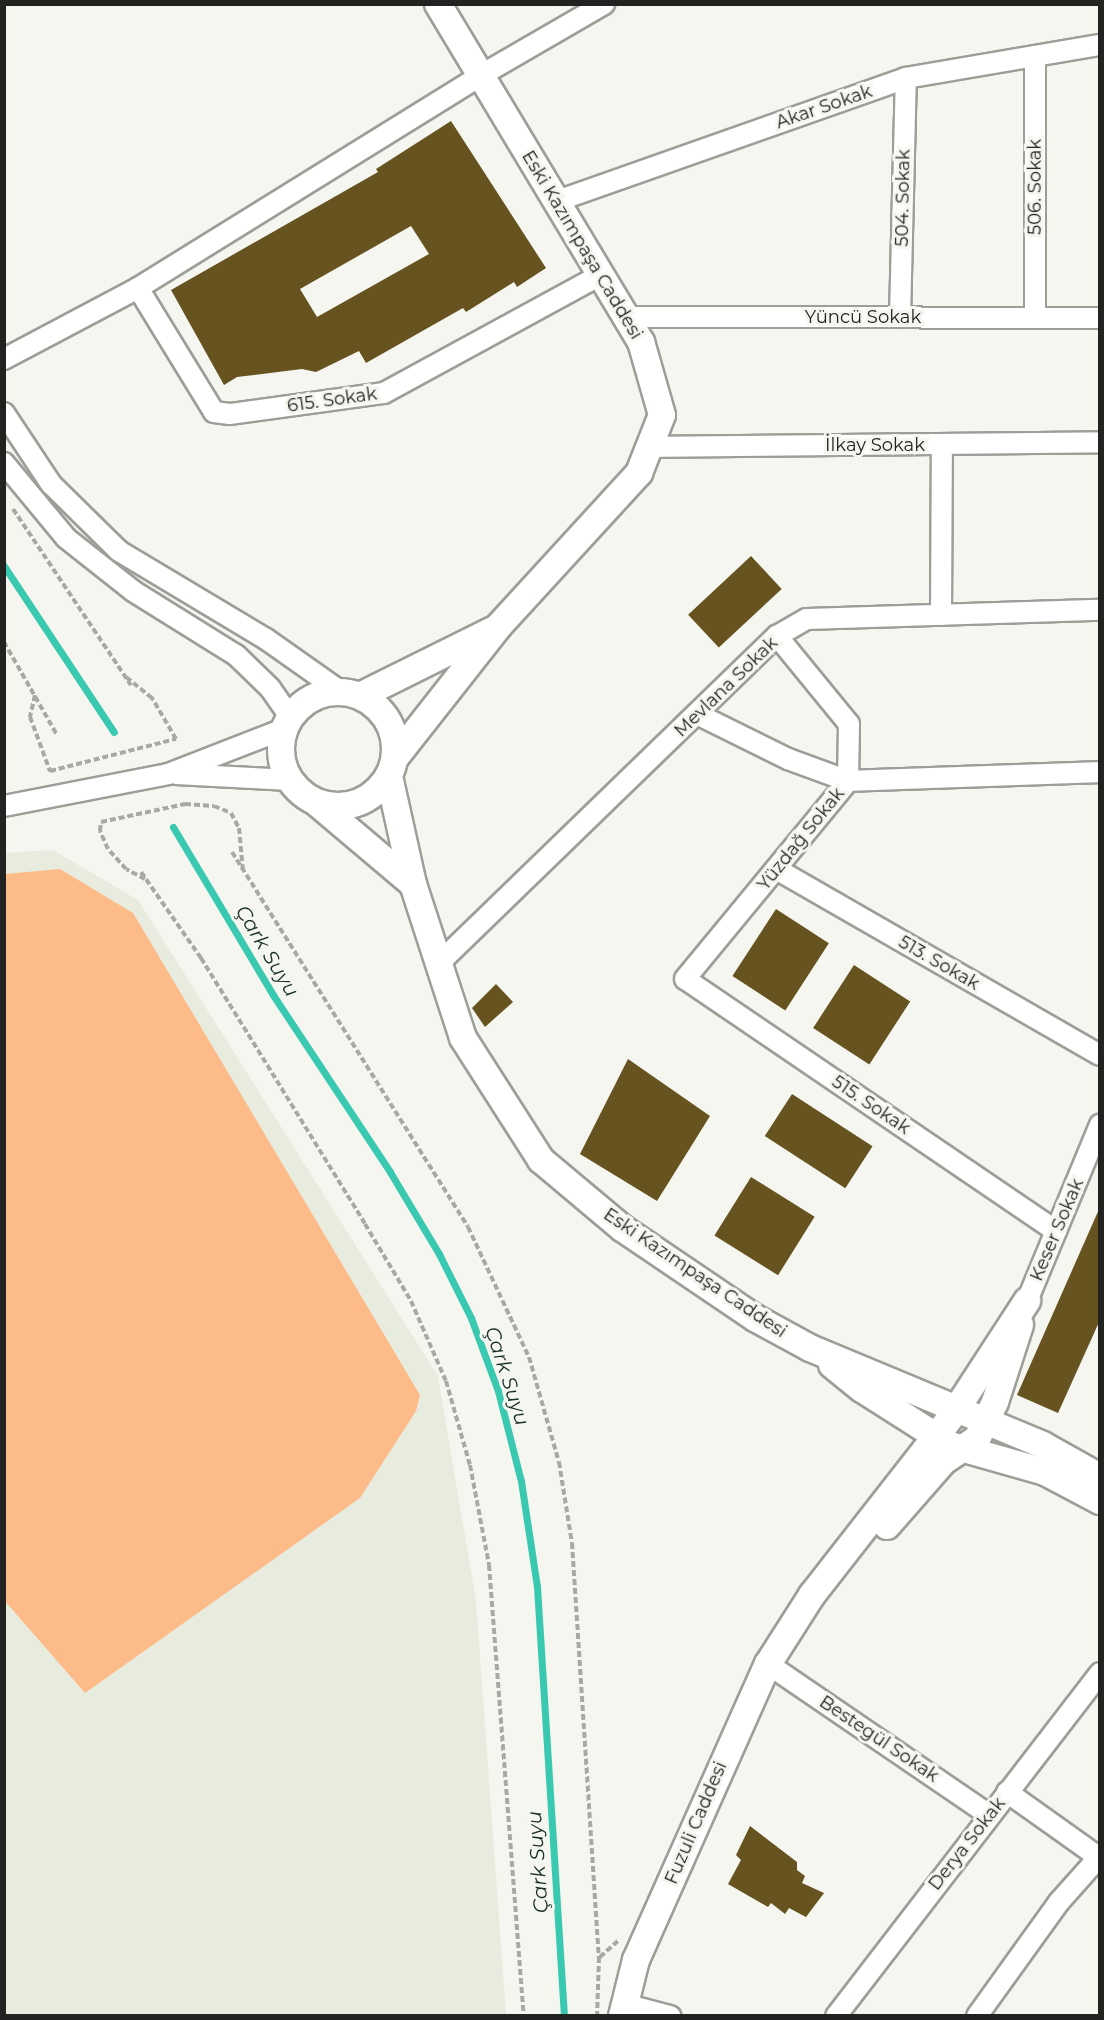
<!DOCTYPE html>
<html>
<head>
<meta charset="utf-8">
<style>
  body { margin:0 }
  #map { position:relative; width:1104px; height:2020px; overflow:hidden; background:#f4f6ef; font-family:Montserrat,sans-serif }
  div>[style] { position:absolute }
  .built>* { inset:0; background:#e8ecde }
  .green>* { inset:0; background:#fcbb88 }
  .stream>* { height:7px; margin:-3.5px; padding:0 3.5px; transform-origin:3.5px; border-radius:3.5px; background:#39c8b0 }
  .building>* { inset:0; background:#66531f; transform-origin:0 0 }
  .path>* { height:4px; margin-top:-2px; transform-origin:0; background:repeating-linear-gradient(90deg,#a7a9a3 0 6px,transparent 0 9px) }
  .roads { filter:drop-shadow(2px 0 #9c9e98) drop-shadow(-2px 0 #9c9e98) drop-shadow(0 2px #9c9e98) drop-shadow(0 -2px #9c9e98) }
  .minor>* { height:20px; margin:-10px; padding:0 10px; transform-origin:10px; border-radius:10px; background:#fff }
  .tertiary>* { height:26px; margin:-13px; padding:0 13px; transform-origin:13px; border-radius:13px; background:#fff }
  .tertiary>.ring { margin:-13px; padding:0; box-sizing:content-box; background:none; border:26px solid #fff; border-radius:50% }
  span { translate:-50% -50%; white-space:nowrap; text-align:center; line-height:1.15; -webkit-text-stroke:6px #f4f6ef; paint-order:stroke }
  .street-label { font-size:18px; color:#222321 }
  .water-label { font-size:20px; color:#172e2a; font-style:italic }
  .frame { position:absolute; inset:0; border:6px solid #222321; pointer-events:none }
</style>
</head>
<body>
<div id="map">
  <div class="built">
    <div style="clip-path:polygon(53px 850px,138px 900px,438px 1376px,476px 1601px,506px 2015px,5px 2016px,4px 853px)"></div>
  </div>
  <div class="green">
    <div style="clip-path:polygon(60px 869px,133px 913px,420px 1395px,416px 1411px,360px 1498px,85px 1693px,4px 1600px,5px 874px)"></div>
  </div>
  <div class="stream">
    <div style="left:4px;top:566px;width:199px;rotate:56.5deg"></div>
    <div style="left:173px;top:827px;width:196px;rotate:59.2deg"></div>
    <div style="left:273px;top:995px;width:212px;rotate:56.5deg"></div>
    <div style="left:390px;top:1172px;width:96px;rotate:59.1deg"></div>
    <div style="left:439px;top:1254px;width:72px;rotate:63.4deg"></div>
    <div style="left:471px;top:1318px;width:78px;rotate:69.7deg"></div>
    <div style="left:498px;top:1391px;width:93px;rotate:75.7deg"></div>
    <div style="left:521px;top:1481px;width:107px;rotate:81.4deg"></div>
    <div style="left:537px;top:1587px;width:430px;rotate:86.4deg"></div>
  </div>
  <div class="building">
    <div style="clip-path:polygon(evenodd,451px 121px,546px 268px,517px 287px,514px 282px,466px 312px,463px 308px,366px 363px,359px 351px,316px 372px,302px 369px,237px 377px,224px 385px,171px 290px,378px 172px,376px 169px,451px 121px,411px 226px,429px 254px,317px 317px,300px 289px,411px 226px)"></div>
    <div style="left:751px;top:556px;width:45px;height:86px;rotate:47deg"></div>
    <div style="left:776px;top:909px;width:63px;height:80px;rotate:33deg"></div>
    <div style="left:854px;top:965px;width:67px;height:75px;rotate:33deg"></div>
    <div style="clip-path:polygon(496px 984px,513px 1002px,485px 1027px,472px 1008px)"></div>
    <div style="clip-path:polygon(628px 1059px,710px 1116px,657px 1201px,580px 1154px)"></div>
    <div style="left:792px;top:1094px;width:96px;height:50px;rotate:33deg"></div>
    <div style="left:751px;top:1177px;width:75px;height:69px;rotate:32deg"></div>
    <div style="clip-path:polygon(1100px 1207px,1100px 1320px,1058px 1413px,1017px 1395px)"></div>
    <div style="clip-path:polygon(750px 1826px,797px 1862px,797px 1870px,805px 1876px,802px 1883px,824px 1893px,806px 1917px,789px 1908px,785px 1914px,771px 1903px,768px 1907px,728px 1884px,741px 1860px,736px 1855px)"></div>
  </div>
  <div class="path">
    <div style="left:13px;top:509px;width:212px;rotate:56.2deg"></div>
    <div style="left:4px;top:642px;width:107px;rotate:60.3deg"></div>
    <div style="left:35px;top:695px;width:23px;rotate:103deg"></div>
    <div style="left:30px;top:717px;width:58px;rotate:69.7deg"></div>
    <div style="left:50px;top:771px;width:130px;rotate:-14.3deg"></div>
    <div style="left:176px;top:739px;width:48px;rotate:-120.3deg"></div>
    <div style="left:152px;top:698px;width:35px;rotate:-141deg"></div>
    <div style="left:232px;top:852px;width:443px;rotate:57.8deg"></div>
    <div style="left:468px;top:1227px;width:144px;rotate:64.9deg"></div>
    <div style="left:529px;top:1357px;width:109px;rotate:74.1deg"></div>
    <div style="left:559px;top:1462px;width:82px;rotate:80.9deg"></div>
    <div style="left:572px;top:1543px;width:415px;rotate:86.3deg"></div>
    <div style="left:599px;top:1957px;width:59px;rotate:91.9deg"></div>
    <div style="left:141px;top:872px;width:105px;rotate:55.1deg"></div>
    <div style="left:201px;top:958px;width:312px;rotate:58.3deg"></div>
    <div style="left:365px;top:1224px;width:90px;rotate:59.1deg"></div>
    <div style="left:411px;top:1301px;width:87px;rotate:66.4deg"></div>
    <div style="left:446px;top:1381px;width:87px;rotate:74.1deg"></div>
    <div style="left:470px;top:1465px;width:102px;rotate:79.2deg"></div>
    <div style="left:489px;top:1565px;width:452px;rotate:85.6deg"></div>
    <div style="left:145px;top:879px;width:21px;rotate:-152deg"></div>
    <div style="left:126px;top:869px;width:27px;rotate:-132deg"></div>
    <div style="left:108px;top:849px;width:20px;rotate:-114deg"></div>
    <div style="left:100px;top:831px;width:9px;rotate:-84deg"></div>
    <div style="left:101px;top:822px;width:86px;rotate:-12.1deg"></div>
    <div style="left:185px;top:804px;width:29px;rotate:4deg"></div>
    <div style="left:214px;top:806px;width:18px;rotate:22deg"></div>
    <div style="left:231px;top:813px;width:17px;rotate:62deg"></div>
    <div style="left:239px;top:828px;width:43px;rotate:84.7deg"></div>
    <div style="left:600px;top:1957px;width:25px;rotate:-42deg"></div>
  </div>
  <div class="roads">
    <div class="minor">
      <div style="left:1035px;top:56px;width:262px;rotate:90deg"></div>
      <div style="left:557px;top:201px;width:370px;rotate:-19.4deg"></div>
      <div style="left:906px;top:78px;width:197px;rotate:-9.7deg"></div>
      <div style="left:138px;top:288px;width:145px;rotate:58.5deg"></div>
      <div style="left:214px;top:412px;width:16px;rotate:7deg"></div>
      <div style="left:230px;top:414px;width:155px;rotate:-7.8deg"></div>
      <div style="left:384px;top:393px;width:248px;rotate:-28.6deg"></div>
      <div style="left:627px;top:317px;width:473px;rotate:0.1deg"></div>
      <div style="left:900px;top:317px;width:239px;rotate:-88.6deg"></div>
      <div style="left:4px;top:359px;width:152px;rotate:-27.9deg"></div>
      <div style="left:138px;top:288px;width:400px;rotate:-31.8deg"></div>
      <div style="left:478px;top:77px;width:146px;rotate:-30.1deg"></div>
      <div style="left:4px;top:413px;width:85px;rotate:56.5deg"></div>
      <div style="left:51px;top:484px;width:95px;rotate:44.6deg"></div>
      <div style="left:119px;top:551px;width:171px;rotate:30.9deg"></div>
      <div style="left:266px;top:639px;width:92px;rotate:35.2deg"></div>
      <div style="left:650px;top:447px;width:450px;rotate:-0.6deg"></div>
      <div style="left:4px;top:463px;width:97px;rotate:50.4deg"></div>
      <div style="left:66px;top:538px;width:85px;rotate:38.3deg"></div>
      <div style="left:133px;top:591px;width:121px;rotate:31.9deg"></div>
      <div style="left:236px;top:655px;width:47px;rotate:44.1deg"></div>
      <div style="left:270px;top:688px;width:35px;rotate:55deg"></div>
      <div style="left:941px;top:615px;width:170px;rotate:-89.7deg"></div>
      <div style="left:697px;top:714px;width:102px;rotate:26.3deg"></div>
      <div style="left:788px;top:759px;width:64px;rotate:20.1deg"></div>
      <div style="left:848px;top:781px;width:57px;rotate:-89deg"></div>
      <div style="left:849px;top:724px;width:114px;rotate:-129.3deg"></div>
      <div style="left:176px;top:774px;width:114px;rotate:3deg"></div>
      <div style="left:4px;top:806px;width:167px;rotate:-11deg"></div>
      <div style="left:168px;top:774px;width:124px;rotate:-21.2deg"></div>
      <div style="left:778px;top:870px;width:371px;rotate:29.9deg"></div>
      <div style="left:438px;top:964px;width:472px;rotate:-44.1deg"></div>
      <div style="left:777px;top:636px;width:34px;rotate:-30deg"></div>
      <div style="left:807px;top:619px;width:293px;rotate:-1.8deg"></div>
      <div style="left:1056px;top:1231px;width:448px;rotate:-145.8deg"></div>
      <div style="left:685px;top:979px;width:256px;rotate:-50.5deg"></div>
      <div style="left:848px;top:781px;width:252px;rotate:-2deg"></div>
      <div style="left:1027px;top:1301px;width:191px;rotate:-67.5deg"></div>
      <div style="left:768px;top:1664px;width:268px;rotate:34.3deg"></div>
      <div style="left:1007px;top:1792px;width:114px;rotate:35.4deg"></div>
      <div style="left:624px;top:2004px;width:48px;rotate:14.6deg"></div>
      <div style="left:836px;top:2016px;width:433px;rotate:-52.4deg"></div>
      <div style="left:977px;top:2016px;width:140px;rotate:-54.3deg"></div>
      <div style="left:1059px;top:1902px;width:62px;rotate:-48.3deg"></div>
    </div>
    <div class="tertiary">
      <div class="ring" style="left:281px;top:692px;width:88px;height:88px"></div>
      <div style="left:360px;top:696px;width:148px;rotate:-26.4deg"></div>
      <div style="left:395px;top:758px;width:167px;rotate:-51.8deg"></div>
      <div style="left:498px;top:627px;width:209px;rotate:-47.5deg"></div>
      <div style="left:639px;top:473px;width:62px;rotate:-68.4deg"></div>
      <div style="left:662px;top:415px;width:76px;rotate:-106deg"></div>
      <div style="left:641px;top:342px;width:394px;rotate:-121deg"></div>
      <div style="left:389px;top:776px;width:111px;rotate:77.5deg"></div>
      <div style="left:413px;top:884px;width:162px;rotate:72deg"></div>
      <div style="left:463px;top:1038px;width:145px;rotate:57.4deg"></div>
      <div style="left:541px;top:1160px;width:106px;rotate:40deg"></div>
      <div style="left:622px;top:1228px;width:161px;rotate:34.1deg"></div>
      <div style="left:755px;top:1318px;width:63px;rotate:28.6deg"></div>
      <div style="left:810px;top:1348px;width:252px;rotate:22.6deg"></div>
      <div style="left:1043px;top:1445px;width:65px;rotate:29.3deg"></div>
      <div style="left:317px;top:803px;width:126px;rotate:40.2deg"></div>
      <div style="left:832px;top:1365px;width:38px;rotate:39deg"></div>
      <div style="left:862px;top:1389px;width:104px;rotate:32.5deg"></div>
      <div style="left:950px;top:1445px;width:99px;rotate:15.9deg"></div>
      <div style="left:1045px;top:1472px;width:62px;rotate:27.8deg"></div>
      <div style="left:887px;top:1526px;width:86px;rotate:-48.8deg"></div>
      <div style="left:944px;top:1461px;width:40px;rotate:-34deg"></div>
      <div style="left:977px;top:1439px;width:41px;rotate:-64.1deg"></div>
      <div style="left:995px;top:1402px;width:81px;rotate:-72deg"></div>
      <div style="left:622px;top:2016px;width:58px;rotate:-76deg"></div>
      <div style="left:636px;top:1960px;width:324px;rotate:-66deg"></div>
      <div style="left:768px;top:1664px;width:82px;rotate:-57.5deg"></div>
      <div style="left:812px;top:1595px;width:231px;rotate:-52deg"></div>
      <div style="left:954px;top:1413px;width:134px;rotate:-56.9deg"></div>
    </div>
  </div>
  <div class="street-label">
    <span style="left:824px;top:107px;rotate:-19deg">Akar Sokak</span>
    <span style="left:1035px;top:187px;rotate:-90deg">506. Sokak</span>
    <span style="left:903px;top:198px;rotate:-89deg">504. Sokak</span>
    <span style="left:582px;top:245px;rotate:59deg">Eski Kazımpaşa Caddesi</span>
    <span style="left:863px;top:317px">Yüncü Sokak</span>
    <span style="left:332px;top:400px;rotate:-8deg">615. Sokak</span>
    <span style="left:875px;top:445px">İlkay Sokak</span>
    <span style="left:726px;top:687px;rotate:-44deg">Mevlana Sokak</span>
    <span style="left:801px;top:839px;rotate:-51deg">Yüzdağ Sokak</span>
    <span style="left:939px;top:963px;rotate:30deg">513. Sokak</span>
    <span style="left:871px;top:1105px;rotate:34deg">515. Sokak</span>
    <span style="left:1057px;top:1230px;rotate:-67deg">Keser Sokak</span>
    <span style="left:695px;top:1273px;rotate:34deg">Eski Kazımpaşa Caddesi</span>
    <span style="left:879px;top:1739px;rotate:34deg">Bestegül Sokak</span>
    <span style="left:696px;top:1823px;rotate:-67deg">Fuzuli Caddesi</span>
    <span style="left:967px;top:1844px;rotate:-52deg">Derya Sokak</span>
  </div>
  <div class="water-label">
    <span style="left:267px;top:951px;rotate:59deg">Çark Suyu</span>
    <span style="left:507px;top:1376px;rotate:72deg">Çark Suyu</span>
    <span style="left:538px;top:1862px;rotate:-94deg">Çark Suyu</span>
  </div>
  <div class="frame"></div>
</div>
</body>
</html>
